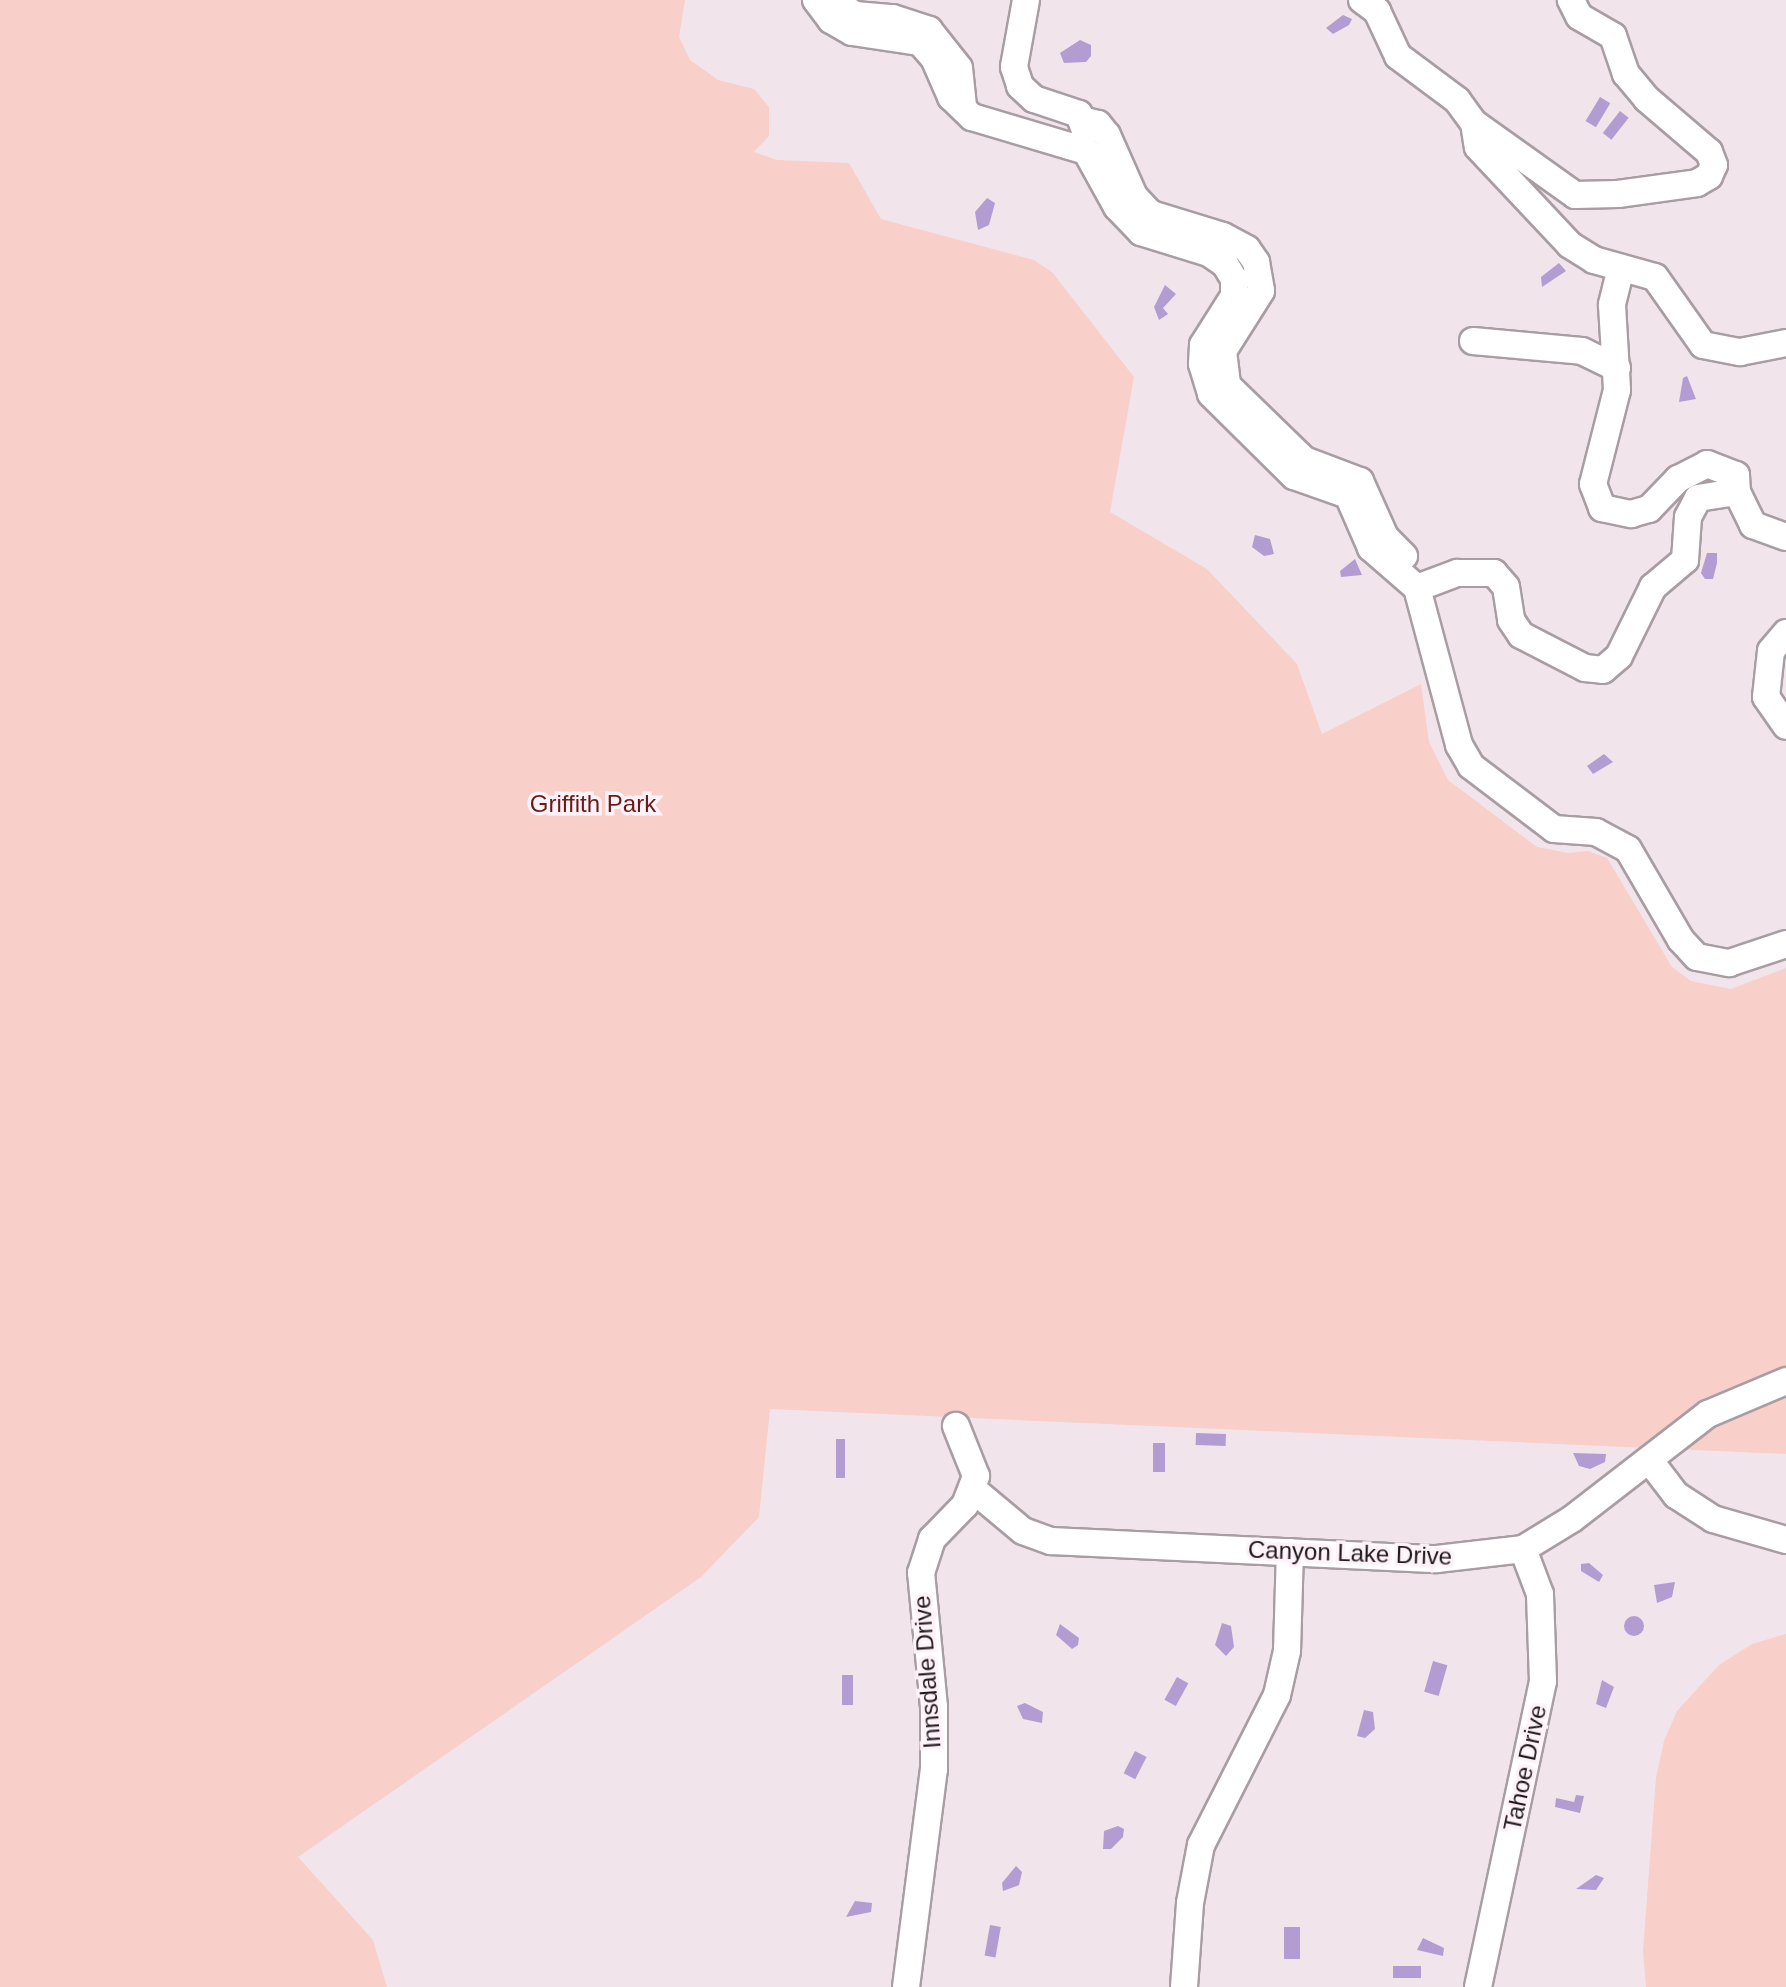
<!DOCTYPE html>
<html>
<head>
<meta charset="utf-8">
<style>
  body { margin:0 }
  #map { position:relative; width:1786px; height:1987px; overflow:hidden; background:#f1e5eb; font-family:Arial,sans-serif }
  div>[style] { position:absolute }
  .green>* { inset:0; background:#f8cfc9 }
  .water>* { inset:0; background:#b39cd1; transform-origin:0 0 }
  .round { border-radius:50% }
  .roads { filter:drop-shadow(2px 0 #a89da3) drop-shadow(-2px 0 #a89da3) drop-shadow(0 2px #a89da3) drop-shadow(0 -2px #a89da3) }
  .minor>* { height:26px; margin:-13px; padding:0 13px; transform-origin:13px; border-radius:13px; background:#fff }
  span { translate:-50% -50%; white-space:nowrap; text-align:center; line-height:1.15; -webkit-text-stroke:7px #fef2f8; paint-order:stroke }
  .park-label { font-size:24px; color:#691c17 }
  .street-label { font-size:24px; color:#1d191b }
</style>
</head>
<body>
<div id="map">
  <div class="green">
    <div style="clip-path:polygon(0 0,685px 0,679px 37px,690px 60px,718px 80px,754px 89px,769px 107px,769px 136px,754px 152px,777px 160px,849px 163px,881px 219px,1034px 260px,1052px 272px,1134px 377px,1110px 512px,1207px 569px,1297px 664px,1322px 734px,1421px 684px,1429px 742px,1448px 780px,1537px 847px,1568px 853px,1588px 851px,1607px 858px,1672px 967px,1691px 981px,1731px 989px,1786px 968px,1786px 1454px,770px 1409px,759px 1517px,701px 1577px,298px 1857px,373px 1940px,387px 1987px,0 1987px)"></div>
    <div style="clip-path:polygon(1786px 1634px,1786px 1987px,1646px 1987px,1643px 1951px,1656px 1778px,1664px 1741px,1677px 1711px,1719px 1665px,1752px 1644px)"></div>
  </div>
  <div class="water">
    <div style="clip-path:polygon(1343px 15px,1352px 19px,1349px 25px,1333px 34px,1326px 28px)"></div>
    <div style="clip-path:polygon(1080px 40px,1091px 45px,1091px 56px,1086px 62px,1064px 63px,1060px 53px)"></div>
    <div style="left:1600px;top:97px;width:12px;height:28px;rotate:31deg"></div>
    <div style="left:1620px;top:111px;width:11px;height:28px;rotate:38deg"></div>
    <div style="clip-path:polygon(987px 198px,995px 203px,989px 225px,978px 230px,975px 212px)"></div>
    <div style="clip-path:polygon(1559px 263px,1566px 271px,1542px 287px,1541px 277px)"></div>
    <div style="clip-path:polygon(1165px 285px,1176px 294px,1163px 308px,1168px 314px,1159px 320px,1154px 307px)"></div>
    <div style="clip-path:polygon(1687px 376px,1696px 399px,1679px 402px,1683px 378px)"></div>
    <div style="clip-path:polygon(1255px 535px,1270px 539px,1274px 554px,1264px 556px,1252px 547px)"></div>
    <div style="clip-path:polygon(1707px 553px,1717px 553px,1717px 563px,1713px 579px,1705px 579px,1701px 573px)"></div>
    <div style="clip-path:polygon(1355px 559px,1362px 575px,1341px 577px,1340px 571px)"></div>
    <div style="clip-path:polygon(1604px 754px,1613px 762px,1593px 774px,1587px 766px)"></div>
    <div style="left:1196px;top:1433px;width:30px;height:12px;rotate:2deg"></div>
    <div style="left:836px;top:1439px;width:9px;height:39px"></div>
    <div style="left:1153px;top:1443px;width:12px;height:29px"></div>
    <div style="clip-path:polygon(1573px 1453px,1606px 1454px,1605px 1462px,1590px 1469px,1579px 1466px)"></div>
    <div style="clip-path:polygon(1589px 1563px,1603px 1575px,1599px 1582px,1581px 1571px,1581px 1564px)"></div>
    <div style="clip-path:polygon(1675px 1582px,1672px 1597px,1657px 1603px,1654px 1585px)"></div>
    <div class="round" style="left:1624px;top:1616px;width:20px;height:20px"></div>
    <div style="clip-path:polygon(1222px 1623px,1231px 1626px,1234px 1647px,1226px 1656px,1215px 1645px)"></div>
    <div style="clip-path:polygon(1060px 1624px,1079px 1638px,1078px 1645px,1072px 1649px,1056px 1635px)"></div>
    <div style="left:1433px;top:1661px;width:15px;height:32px;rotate:16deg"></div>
    <div style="left:842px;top:1675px;width:11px;height:30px"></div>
    <div style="left:1177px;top:1677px;width:13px;height:26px;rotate:29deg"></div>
    <div style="clip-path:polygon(1602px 1680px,1614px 1687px,1606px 1708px,1596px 1704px)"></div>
    <div style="clip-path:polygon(1025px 1703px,1043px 1712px,1042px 1723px,1023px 1719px,1017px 1706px)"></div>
    <div style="clip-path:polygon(1364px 1710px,1373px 1712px,1375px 1729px,1365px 1738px,1357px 1736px)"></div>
    <div style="left:1135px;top:1751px;width:13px;height:25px;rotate:27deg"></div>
    <div style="clip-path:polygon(1576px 1795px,1584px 1796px,1580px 1813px,1555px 1807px,1556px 1798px,1574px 1802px)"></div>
    <div style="clip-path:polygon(1118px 1826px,1124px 1829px,1123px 1837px,1111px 1849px,1103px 1849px,1104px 1831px)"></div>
    <div style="clip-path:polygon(1016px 1866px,1022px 1872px,1019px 1885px,1003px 1891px,1002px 1883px)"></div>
    <div style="clip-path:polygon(1596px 1875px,1604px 1878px,1596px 1890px,1576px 1889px)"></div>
    <div style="clip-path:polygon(855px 1901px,872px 1903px,871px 1912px,846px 1917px)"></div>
    <div style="left:990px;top:1925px;width:11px;height:31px;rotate:10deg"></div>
    <div style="left:1284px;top:1927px;width:16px;height:32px"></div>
    <div style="clip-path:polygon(1423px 1938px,1444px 1948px,1443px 1956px,1417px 1950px)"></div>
    <div style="left:1393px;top:1966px;width:28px;height:12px"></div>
  </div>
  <div class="roads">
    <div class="minor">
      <div style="left:816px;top:0;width:25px;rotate:53deg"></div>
      <div style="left:831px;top:20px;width:24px;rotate:30deg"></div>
      <div style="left:852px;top:32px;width:69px;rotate:8.4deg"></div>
      <div style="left:920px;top:42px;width:21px;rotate:49deg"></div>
      <div style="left:934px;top:58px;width:43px;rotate:66.4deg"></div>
      <div style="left:951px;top:97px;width:29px;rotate:44deg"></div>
      <div style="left:972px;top:117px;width:119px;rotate:16.6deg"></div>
      <div style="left:1086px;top:151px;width:64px;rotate:61deg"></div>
      <div style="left:1117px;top:207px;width:35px;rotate:46deg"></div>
      <div style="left:1141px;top:232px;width:71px;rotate:17.2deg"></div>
      <div style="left:1209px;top:253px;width:19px;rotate:35deg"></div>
      <div style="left:1225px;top:264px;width:17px;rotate:59deg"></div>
      <div style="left:1234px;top:279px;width:17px;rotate:90deg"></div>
      <div style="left:1234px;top:296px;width:58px;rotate:122.3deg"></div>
      <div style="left:1203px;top:345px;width:19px;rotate:93deg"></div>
      <div style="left:1202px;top:364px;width:31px;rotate:73deg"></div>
      <div style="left:1211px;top:394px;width:117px;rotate:44.7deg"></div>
      <div style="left:1294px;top:476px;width:57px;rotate:19.4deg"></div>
      <div style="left:1348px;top:495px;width:58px;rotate:66.5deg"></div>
      <div style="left:1371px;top:548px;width:61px;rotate:41deg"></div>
      <div style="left:1417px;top:588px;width:163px;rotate:75deg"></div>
      <div style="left:1459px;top:745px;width:24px;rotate:60deg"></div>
      <div style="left:1471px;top:766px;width:104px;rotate:37.2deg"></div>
      <div style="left:1554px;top:829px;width:42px;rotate:4.1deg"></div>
      <div style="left:1596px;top:832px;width:36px;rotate:28deg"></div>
      <div style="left:1628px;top:849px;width:105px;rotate:59.8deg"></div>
      <div style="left:1681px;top:940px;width:23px;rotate:47deg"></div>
      <div style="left:1697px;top:957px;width:33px;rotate:11deg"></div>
      <div style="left:1729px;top:963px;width:60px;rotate:-18.4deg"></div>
      <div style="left:1026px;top:0;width:68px;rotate:100.2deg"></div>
      <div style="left:1014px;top:67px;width:20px;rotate:72deg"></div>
      <div style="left:1020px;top:86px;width:19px;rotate:43deg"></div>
      <div style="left:1034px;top:99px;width:47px;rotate:18.4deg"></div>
      <div style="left:1079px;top:114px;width:20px;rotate:70deg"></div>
      <div style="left:1362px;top:0;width:19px;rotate:36deg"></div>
      <div style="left:1377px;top:11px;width:50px;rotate:65deg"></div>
      <div style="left:1398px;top:56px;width:74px;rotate:36.7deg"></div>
      <div style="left:1457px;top:100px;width:29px;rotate:54deg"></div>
      <div style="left:1474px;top:123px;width:24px;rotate:81deg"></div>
      <div style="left:1478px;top:147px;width:134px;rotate:46.8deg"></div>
      <div style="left:1570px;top:245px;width:28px;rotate:32deg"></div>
      <div style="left:1594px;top:260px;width:63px;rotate:15.6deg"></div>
      <div style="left:1655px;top:277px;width:83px;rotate:54.8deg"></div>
      <div style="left:1703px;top:345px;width:38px;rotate:11deg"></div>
      <div style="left:1740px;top:352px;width:47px;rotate:-11.1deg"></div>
      <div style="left:840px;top:5px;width:18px;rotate:34deg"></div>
      <div style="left:855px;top:15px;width:38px;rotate:5deg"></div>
      <div style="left:893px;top:18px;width:38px;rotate:18deg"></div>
      <div style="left:929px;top:30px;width:48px;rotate:51.7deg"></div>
      <div style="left:959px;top:68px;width:37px;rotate:84deg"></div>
      <div style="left:1082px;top:120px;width:16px;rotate:14deg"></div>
      <div style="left:1098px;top:124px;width:14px;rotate:51deg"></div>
      <div style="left:1107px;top:135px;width:67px;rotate:66.1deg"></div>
      <div style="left:1134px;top:196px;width:25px;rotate:47deg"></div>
      <div style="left:1151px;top:214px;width:75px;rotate:17deg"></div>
      <div style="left:1223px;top:236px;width:27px;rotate:28deg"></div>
      <div style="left:1247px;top:249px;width:16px;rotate:55deg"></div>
      <div style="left:1256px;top:262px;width:29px;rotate:80deg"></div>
      <div style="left:1261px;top:291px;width:71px;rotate:122.3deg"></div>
      <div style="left:1223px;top:351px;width:34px;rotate:83deg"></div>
      <div style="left:1227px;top:385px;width:107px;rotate:44.2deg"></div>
      <div style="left:1304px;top:460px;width:60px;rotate:20.6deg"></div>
      <div style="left:1360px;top:481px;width:61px;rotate:65.9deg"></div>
      <div style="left:1385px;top:537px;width:27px;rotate:45deg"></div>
      <div style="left:1474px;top:123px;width:124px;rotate:35.5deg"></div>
      <div style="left:1575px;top:195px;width:43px;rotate:-1.3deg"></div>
      <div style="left:1618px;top:194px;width:80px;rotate:-7.9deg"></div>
      <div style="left:1697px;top:183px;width:14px;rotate:-30deg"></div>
      <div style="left:1709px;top:176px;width:12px;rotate:-66deg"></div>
      <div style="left:1714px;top:165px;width:14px;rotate:-111deg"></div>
      <div style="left:1709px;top:152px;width:82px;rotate:-139.5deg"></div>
      <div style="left:1647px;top:99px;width:33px;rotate:-130deg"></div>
      <div style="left:1626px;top:74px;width:40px;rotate:-108.9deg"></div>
      <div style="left:1613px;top:36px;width:39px;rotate:-150deg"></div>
      <div style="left:1579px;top:16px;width:18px;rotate:-117deg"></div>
      <div style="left:1621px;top:268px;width:38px;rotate:104deg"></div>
      <div style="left:1612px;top:305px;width:85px;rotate:86.6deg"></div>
      <div style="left:1617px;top:390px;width:97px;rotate:104.3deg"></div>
      <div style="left:1593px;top:484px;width:26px;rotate:69deg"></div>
      <div style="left:1602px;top:508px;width:30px;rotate:12deg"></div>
      <div style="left:1631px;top:514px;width:19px;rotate:-16deg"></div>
      <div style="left:1649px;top:509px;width:42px;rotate:-46deg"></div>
      <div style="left:1678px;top:479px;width:33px;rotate:-27deg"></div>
      <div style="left:1707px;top:464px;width:31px;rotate:21deg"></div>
      <div style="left:1736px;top:475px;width:17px;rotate:87deg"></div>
      <div style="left:1737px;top:492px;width:37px;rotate:64deg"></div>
      <div style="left:1753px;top:525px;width:35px;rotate:20deg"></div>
      <div style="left:1473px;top:341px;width:109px;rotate:5.2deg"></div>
      <div style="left:1582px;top:351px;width:39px;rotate:26deg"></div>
      <div style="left:1417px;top:588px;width:43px;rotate:-20.6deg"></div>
      <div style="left:1457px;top:573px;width:37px"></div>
      <div style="left:1494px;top:573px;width:18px;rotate:49deg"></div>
      <div style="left:1506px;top:587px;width:33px;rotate:81deg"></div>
      <div style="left:1511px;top:620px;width:18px;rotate:56deg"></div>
      <div style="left:1521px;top:635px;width:72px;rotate:27.3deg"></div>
      <div style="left:1585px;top:668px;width:18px;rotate:6deg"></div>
      <div style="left:1603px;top:670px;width:21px;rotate:-41deg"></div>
      <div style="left:1619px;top:656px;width:77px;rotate:-63.8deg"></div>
      <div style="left:1653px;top:587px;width:42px;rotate:-40.2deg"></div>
      <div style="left:1685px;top:560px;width:43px;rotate:-86deg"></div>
      <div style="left:1688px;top:517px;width:21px;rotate:-62deg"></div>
      <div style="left:1698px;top:498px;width:39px;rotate:-9deg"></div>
      <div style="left:1786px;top:633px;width:23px;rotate:130deg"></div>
      <div style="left:1771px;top:651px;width:46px;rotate:96.2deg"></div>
      <div style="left:1766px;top:697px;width:35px;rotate:55deg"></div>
      <div style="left:1650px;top:1461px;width:43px;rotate:52.6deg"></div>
      <div style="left:1676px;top:1495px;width:44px;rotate:33deg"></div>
      <div style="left:1713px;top:1519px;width:76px;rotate:16deg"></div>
      <div style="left:975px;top:1491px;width:62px;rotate:39.8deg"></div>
      <div style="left:1023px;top:1531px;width:30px;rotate:20deg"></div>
      <div style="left:1051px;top:1541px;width:386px;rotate:2.7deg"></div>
      <div style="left:1437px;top:1559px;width:87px;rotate:-6.6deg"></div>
      <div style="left:1523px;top:1549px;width:57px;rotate:-31.5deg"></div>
      <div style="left:1572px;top:1519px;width:172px;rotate:-37.7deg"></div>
      <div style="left:1708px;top:1414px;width:85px;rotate:-22.9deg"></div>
      <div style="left:906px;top:1987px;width:220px;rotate:-82.7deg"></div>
      <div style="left:934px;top:1769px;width:62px;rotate:-90deg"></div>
      <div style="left:934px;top:1707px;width:135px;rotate:-95.5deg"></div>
      <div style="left:921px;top:1573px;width:36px;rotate:-72deg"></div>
      <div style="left:932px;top:1539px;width:47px;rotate:-45.9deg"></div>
      <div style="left:965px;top:1505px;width:31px;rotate:-69deg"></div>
      <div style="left:976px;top:1476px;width:54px;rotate:-111.8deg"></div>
      <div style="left:1184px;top:1987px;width:84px;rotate:-85.9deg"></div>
      <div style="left:1190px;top:1903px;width:59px;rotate:-79.3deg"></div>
      <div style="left:1201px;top:1845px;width:168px;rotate:-63.1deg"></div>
      <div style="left:1277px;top:1695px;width:45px;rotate:-77.2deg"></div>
      <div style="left:1287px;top:1651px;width:99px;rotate:-88.3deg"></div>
      <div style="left:1478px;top:1987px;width:313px;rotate:-78deg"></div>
      <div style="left:1543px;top:1681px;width:87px;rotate:-92deg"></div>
      <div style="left:1540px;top:1594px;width:48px;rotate:-110.7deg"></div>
    </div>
  </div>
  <div class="park-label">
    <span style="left:593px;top:804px">Griffith Park</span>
  </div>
  <div class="street-label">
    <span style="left:1350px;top:1553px;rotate:2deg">Canyon Lake Drive</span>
    <span style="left:927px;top:1672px;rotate:-94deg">Innsdale Drive</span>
    <span style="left:1525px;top:1768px;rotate:-78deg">Tahoe Drive</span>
  </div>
</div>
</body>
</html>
